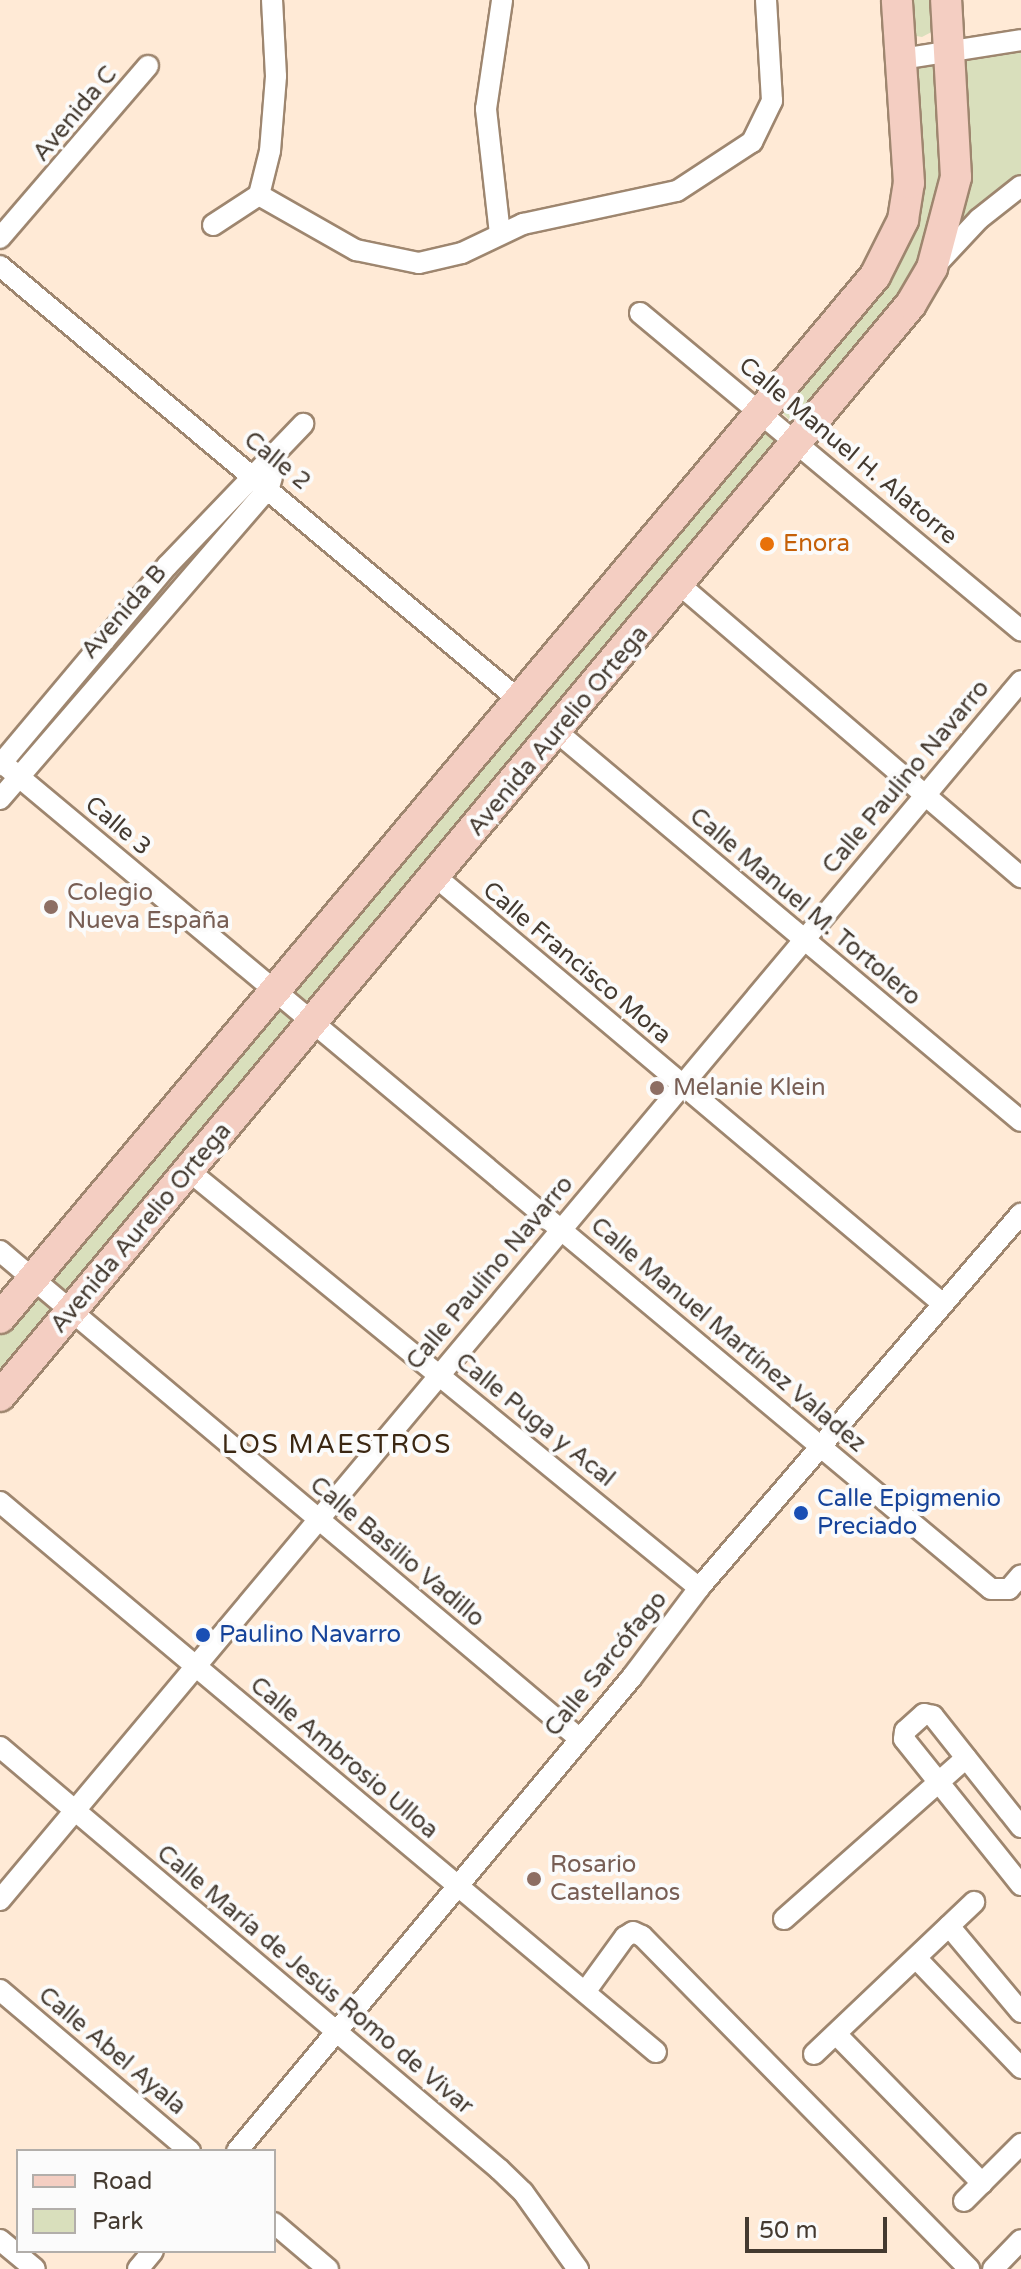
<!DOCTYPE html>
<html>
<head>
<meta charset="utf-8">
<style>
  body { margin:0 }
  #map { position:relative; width:1021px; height:2269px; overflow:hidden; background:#ffead6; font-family:"Varela Round",sans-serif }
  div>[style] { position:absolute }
  .green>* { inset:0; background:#d9dfbc }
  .roads { filter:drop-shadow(2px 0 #9e866f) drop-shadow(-2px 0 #9e866f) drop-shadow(0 2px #9e866f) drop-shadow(0 -2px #9e866f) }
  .street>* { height:20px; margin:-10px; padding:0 10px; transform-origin:10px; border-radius:10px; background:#fff }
  .secondary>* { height:30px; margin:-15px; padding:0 15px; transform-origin:15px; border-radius:15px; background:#f4cec2 }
  .dots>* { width:22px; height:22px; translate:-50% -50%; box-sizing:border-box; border:4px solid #fbfbfb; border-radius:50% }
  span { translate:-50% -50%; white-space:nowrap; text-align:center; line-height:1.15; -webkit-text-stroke:8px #fbfbfb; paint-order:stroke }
  .street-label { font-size:24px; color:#443a30 }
  .food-label { font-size:24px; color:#c56008 }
  .left { translate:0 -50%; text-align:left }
  .education-label { font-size:24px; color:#785e54 }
  .transit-label { font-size:24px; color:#164399 }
  .neighbourhood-label { font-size:26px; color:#3b2712; letter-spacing:2px }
  .legend { position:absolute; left:16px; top:2149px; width:260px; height:104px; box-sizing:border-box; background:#fbfbfb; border:2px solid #b2aeaa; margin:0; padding:10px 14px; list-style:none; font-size:24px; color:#443a30 }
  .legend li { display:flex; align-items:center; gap:16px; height:40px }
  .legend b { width:40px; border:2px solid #b2aeaa }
  .scale { position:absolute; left:745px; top:2217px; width:142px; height:36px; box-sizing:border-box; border:4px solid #443a30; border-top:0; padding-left:10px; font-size:24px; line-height:28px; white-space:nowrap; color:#443a30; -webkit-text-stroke:6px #fbfbfb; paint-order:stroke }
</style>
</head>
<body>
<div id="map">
  <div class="green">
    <div style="clip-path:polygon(904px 0,940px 0,939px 28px,922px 37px,905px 34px)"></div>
    <div style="clip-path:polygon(1021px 47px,1021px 177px,951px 237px,960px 62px)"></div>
    <div style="clip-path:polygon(940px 61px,948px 144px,921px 276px,796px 427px,771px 401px,904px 218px,903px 64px)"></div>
    <div style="clip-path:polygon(754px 421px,775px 438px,780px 454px,310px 1002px,294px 994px,285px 981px)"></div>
    <div style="clip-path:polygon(273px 995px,296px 1021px,72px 1296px,46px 1284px)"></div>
    <div style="clip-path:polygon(32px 1293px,50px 1310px,50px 1322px,0 1380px,0 1320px)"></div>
  </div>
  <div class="roads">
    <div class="street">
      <div style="left:901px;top:59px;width:121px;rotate:-9deg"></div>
      <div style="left:259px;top:195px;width:112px;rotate:29.6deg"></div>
      <div style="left:356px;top:250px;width:64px;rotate:11.7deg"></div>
      <div style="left:419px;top:263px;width:44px;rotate:-13.1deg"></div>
      <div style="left:462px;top:253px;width:68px;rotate:-25.4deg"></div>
      <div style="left:523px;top:224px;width:157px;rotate:-12.1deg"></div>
      <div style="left:677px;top:191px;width:90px;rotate:-33.2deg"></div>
      <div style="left:752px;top:142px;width:46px;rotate:-64deg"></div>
      <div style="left:772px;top:101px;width:101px;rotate:-93.4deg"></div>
      <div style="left:213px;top:225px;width:55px;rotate:-33.1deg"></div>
      <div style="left:259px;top:195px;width:45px;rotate:-76deg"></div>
      <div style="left:270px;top:151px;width:75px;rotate:-85.4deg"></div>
      <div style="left:276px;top:76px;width:76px;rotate:-93deg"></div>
      <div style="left:500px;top:234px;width:126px;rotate:-96.4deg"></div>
      <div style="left:486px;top:109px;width:110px;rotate:-81.6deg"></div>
      <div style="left:0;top:238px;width:227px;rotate:-49.3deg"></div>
      <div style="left:0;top:266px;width:677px;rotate:39.9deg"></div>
      <div style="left:935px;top:266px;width:64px;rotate:-46.9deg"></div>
      <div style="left:979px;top:219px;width:53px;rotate:-38.2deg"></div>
      <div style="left:640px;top:313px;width:496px;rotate:39.8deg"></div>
      <div style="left:680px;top:585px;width:449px;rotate:40.6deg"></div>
      <div style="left:557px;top:732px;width:605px;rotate:39.98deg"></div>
      <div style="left:0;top:761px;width:1291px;rotate:39.88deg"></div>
      <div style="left:991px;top:1589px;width:18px"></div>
      <div style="left:1009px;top:1589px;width:18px;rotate:-49deg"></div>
      <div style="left:0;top:765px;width:260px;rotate:-50deg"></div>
      <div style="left:167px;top:566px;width:197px;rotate:-46.2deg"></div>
      <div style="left:0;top:799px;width:412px;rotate:-49.2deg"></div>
      <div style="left:269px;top:487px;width:10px;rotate:-73deg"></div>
      <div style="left:436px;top:877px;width:663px;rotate:40.1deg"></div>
      <div style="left:189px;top:1171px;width:659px;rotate:39.27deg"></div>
      <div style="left:0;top:1251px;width:758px;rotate:40.08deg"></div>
      <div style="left:0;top:1502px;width:856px;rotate:39.98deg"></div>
      <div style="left:0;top:1747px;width:654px;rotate:40.22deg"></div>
      <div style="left:499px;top:2169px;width:33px;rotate:44deg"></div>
      <div style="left:523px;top:2192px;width:95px;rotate:54.5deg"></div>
      <div style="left:1021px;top:1827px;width:142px;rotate:-128.4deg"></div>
      <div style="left:933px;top:1716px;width:9px;rotate:-167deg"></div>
      <div style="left:924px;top:1714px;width:25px;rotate:138deg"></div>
      <div style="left:905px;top:1731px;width:8px;rotate:97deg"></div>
      <div style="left:904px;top:1739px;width:187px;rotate:51.3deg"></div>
      <div style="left:0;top:1900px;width:1590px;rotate:-50.05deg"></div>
      <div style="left:784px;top:1919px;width:243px;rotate:-41.5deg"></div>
      <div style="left:949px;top:1926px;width:112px;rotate:50.1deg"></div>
      <div style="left:916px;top:1958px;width:152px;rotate:46.3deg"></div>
      <div style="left:0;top:1990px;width:249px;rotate:40.3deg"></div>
      <div style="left:585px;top:1992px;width:68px;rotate:-54deg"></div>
      <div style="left:625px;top:1937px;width:9px;rotate:-32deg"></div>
      <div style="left:633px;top:1932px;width:10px;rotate:24deg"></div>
      <div style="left:642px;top:1936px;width:467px;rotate:45.5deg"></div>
      <div style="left:836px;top:2034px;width:209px;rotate:45.6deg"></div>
      <div style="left:814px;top:2054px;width:221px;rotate:-43.5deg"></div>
      <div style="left:237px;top:2151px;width:617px;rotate:-50.19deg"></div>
      <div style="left:632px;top:1677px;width:111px;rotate:-53deg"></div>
      <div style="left:699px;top:1588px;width:494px;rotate:-49.3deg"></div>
      <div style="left:964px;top:2201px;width:81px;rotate:-45deg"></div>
      <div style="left:274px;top:2223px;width:71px;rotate:40.4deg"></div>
      <div style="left:0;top:2240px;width:45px;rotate:39.6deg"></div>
      <div style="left:138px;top:2269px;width:23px;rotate:-50deg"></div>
      <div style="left:993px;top:2269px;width:40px;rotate:-46deg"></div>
    </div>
    <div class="secondary">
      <div style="left:0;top:1318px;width:1361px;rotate:-49.98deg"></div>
      <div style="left:875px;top:276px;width:63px;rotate:-63.4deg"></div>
      <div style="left:903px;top:220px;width:37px;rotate:-81deg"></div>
      <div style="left:909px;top:183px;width:183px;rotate:-93.8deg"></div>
      <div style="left:0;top:1396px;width:1422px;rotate:-50.16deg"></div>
      <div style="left:911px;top:304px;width:42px;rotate:-59.7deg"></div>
      <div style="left:932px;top:268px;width:94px;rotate:-75.2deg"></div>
      <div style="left:956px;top:177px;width:177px;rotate:-93.2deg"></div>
    </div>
  </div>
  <div class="dots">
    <div style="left:767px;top:544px;background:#e8710a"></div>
    <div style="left:51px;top:907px;background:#8d6e63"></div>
    <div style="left:657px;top:1088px;background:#8d6e63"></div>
    <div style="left:801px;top:1513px;background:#1a4fb4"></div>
    <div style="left:203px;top:1635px;background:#1a4fb4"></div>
    <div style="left:534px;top:1879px;background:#8d6e63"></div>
  </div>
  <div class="street-label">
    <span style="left:75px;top:114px;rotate:-50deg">Avenida C</span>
    <span style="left:848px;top:451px;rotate:40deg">Calle Manuel H. Alatorre</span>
    <span style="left:277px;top:461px;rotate:39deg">Calle 2</span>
    <span style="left:124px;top:612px;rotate:-49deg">Avenida B</span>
    <span style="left:558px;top:731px;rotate:-50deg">Avenida Aurelio Ortega</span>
    <span style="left:906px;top:777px;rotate:-50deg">Calle Paulino Navarro</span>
    <span style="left:118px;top:826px;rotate:40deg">Calle 3</span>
    <span style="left:805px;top:907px;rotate:40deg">Calle Manuel M. Tortolero</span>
    <span style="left:577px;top:963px;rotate:40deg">Calle Francisco Mora</span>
    <span style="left:141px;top:1228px;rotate:-50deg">Avenida Aurelio Ortega</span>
    <span style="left:490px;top:1273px;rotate:-50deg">Calle Paulino Navarro</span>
    <span style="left:728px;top:1335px;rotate:40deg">Calle Manuel Martínez Valadez</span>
    <span style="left:535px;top:1420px;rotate:39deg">Calle Puga y Acal</span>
    <span style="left:397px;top:1552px;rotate:40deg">Calle Basilio Vadillo</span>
    <span style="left:606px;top:1664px;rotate:-51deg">Calle Sarcófago</span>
    <span style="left:344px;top:1758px;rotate:40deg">Calle Ambrosio Ulloa</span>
    <span style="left:315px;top:1980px;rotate:40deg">Calle María de Jesús Romo de Vivar</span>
    <span style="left:112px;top:2051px;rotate:40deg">Calle Abel Ayala</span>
  </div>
  <div class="food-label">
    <span class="left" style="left:783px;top:544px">Enora</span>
  </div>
  <div class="education-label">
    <span class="left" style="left:67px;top:907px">Colegio<br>Nueva España</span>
    <span class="left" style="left:673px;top:1088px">Melanie Klein</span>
    <span class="left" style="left:550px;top:1879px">Rosario<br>Castellanos</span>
  </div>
  <div class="transit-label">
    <span class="left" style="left:817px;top:1513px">Calle Epigmenio<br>Preciado</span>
    <span class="left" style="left:219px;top:1635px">Paulino Navarro</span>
  </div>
  <div class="neighbourhood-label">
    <span style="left:337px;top:1445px">LOS MAESTROS</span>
  </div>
  <ul class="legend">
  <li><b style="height:10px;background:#f4cec2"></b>Road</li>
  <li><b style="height:22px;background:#d9dfbc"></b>Park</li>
  </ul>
  <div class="scale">50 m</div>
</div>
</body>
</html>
